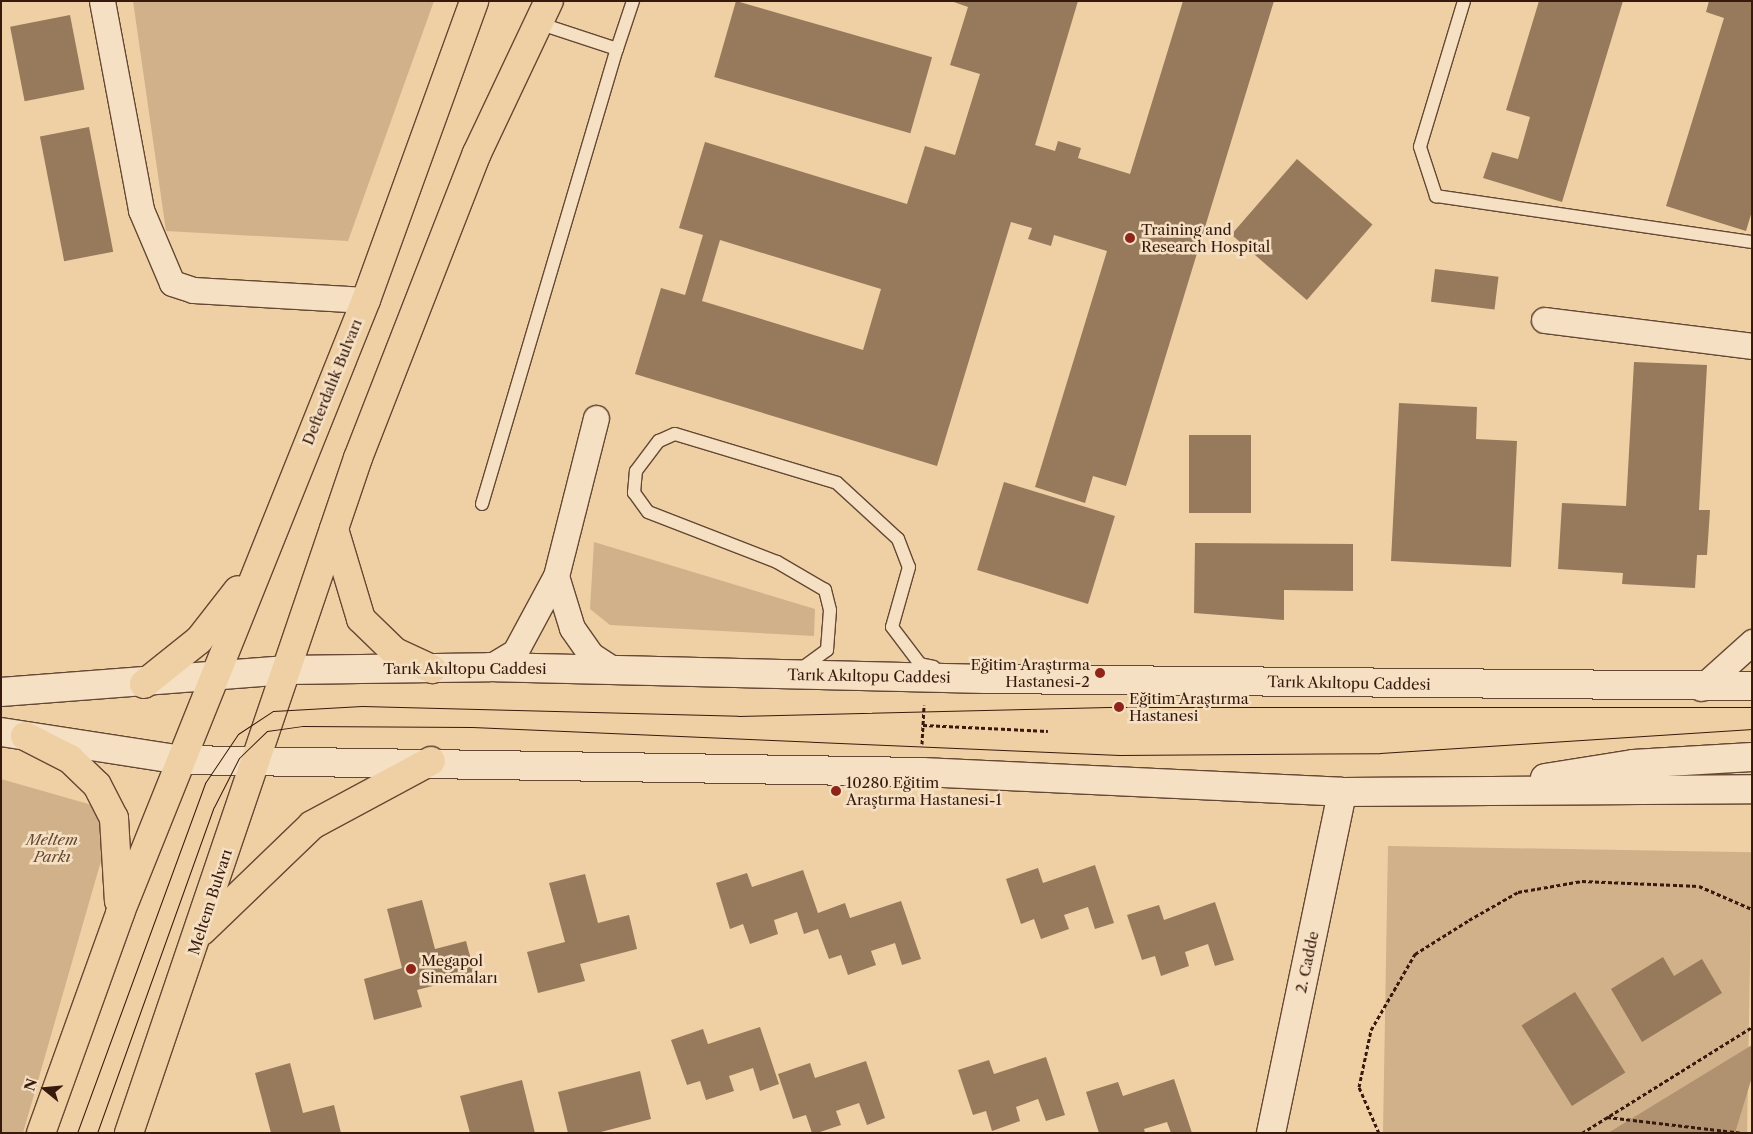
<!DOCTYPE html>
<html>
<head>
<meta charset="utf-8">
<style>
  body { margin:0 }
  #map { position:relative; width:1753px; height:1134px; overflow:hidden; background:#efd0a4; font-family:"Libre Caslon Text",serif }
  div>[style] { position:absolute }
  .green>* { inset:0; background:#d0b18a; transform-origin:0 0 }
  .water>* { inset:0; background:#b09271 }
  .building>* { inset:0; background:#97795c; transform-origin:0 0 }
  .path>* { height:3px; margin-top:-1.5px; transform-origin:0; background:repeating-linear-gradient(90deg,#371a0d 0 4px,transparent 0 6.5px) }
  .roads { filter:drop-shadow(1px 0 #654833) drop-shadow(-1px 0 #654833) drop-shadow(0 1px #654833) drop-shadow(0 -1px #654833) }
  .lane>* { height:12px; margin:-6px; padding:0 6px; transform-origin:6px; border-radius:6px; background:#f5e0c4 }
  .street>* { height:25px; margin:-12.5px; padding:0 12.5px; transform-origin:12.5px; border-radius:12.5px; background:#f5e0c4 }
  .secondary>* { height:28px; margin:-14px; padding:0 14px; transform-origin:14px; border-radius:14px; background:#f5e0c4 }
  .primary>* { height:28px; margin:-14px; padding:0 14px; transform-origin:14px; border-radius:14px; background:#efd0a4 }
  .tram>* { height:1px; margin:-0.5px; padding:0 0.5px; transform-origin:0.5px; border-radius:0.5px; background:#371a0d }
  .dots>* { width:14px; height:14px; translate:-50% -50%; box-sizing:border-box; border:2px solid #f5e0c4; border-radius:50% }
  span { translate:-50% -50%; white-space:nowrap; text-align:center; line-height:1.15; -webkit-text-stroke:5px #f5e0c4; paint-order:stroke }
  .poi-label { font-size:15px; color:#371a0d }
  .left { translate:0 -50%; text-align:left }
  .right { translate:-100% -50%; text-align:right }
  .street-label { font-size:15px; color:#371a0d }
  .park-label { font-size:15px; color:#654732; font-style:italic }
  .frame { position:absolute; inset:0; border:2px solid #371a0d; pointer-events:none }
  .north { position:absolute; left:20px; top:1064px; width:50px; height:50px; -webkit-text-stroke:4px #f5e0c4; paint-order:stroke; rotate:287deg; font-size:14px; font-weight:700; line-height:20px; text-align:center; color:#371a0d }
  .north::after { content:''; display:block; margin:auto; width:18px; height:22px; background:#371a0d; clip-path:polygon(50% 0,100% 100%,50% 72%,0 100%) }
</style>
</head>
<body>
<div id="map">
  <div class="green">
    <div style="clip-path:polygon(133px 1px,434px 1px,348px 241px,166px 231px)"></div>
    <div style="clip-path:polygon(594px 542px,815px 609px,814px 636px,610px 625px,590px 609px)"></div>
    <div style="clip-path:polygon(1px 779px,92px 805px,109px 833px,23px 1133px,1px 1133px)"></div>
    <div style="left:1388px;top:846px;width:364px;height:291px;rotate:1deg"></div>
  </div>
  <div class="water">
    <div style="clip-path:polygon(1752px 1045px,1752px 1077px,1735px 1133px,1608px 1133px)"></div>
  </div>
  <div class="building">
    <div style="left:736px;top:1px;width:204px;height:79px;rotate:16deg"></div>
    <div style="clip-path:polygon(evenodd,951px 1px,1078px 1px,1035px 145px,1055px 151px,1058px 141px,1081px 148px,1078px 158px,1130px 174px,1183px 1px,1274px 1px,1126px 486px,1093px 476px,1085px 503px,1035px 487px,1107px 251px,1054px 235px,1051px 246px,1028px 239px,1032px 228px,1011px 222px,937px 466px,635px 374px,661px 288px,685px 295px,703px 235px,679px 228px,705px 142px,907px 204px,925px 146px,955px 155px,980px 74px,950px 65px,968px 7px,951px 1px,720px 240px,881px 289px,863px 350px,702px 301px,720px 240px)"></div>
    <div style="clip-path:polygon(1539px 1px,1623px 1px,1562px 202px,1483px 178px,1492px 152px,1518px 159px,1530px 117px,1506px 110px)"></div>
    <div style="clip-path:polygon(1709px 1px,1752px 1px,1752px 211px,1746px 231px,1666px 206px,1724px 18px,1706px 12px)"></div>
    <div style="left:70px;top:15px;width:76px;height:61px;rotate:79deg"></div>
    <div style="left:89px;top:127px;width:127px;height:50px;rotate:79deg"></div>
    <div style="left:1297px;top:159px;width:100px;height:100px;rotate:41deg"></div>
    <div style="left:1435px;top:269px;width:64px;height:33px;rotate:7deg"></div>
    <div style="clip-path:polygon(1634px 362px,1707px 365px,1699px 510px,1710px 510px,1707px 555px,1697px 555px,1695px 588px,1622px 584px,1623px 573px,1558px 569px,1562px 503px,1626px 506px)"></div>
    <div style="clip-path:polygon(1399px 403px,1477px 407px,1476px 439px,1517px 441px,1511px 567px,1391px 561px)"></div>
    <div style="left:1189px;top:435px;width:62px;height:78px"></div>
    <div style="left:1004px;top:482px;width:116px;height:92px;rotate:17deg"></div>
    <div style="clip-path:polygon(1195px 543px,1353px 544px,1353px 591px,1284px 590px,1284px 620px,1194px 613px)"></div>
    <div style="clip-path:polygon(1095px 865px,1114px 923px,1095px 929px,1088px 907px,1064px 915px,1069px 929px,1041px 939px,1034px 919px,1021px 924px,1006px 879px,1038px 868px,1043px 883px)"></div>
    <div style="clip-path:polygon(803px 870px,818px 913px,845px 903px,850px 918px,901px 901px,921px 959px,902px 965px,895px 943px,871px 951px,876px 965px,848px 975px,841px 955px,829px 959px,818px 929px,804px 934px,797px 912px,774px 920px,778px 934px,750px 944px,743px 924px,730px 929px,716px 883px,747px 873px,752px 887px)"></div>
    <div style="clip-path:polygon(585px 874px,598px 923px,629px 915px,637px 949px,580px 964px,585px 981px,538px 993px,527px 952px,565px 942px,549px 883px)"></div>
    <div style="clip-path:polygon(422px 900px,435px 949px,466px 941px,475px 975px,417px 990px,422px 1007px,374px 1020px,364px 979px,402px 968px,387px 909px)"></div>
    <div style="clip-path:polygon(1215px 902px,1234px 960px,1215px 966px,1208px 944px,1185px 952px,1189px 966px,1161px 976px,1155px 956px,1142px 960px,1127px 915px,1159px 905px,1164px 920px)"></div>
    <div style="clip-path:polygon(1663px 957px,1674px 976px,1702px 959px,1722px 993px,1642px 1042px,1611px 989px)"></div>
    <div style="left:1575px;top:992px;width:95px;height:63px;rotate:58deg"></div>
    <div style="clip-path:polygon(760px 1027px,779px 1084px,760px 1091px,753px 1068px,729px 1076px,734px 1091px,706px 1100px,700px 1081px,687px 1085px,671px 1040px,703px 1029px,708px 1044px)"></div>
    <div style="clip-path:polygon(1046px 1057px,1065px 1115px,1046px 1121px,1038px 1099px,1016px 1107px,1020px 1121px,992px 1131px,986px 1111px,973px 1115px,958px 1070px,989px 1060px,994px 1074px)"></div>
    <div style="clip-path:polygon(866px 1061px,885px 1118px,867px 1125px,859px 1103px,836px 1111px,841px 1125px,817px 1133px,812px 1133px,806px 1115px,793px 1119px,778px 1074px,810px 1063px,815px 1078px)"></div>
    <div style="clip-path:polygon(290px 1063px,303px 1113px,334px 1105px,341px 1133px,271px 1133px,255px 1073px)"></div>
    <div style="clip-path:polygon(640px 1071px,651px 1119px,597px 1133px,568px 1133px,558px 1092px)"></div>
    <div style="clip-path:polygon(1174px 1079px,1192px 1133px,1171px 1133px,1167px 1122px,1144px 1129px,1145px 1133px,1099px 1133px,1086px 1092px,1118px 1082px,1123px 1096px)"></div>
    <div style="clip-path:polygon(522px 1080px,535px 1133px,470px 1133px,460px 1096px)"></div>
  </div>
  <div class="path">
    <div style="left:923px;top:725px;width:125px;rotate:2.7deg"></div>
    <div style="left:922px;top:744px;width:39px;rotate:-87deg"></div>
    <div style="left:1607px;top:1117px;width:137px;rotate:6.7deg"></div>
    <div style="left:1379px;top:1133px;width:50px;rotate:-113.5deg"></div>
    <div style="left:1359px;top:1087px;width:58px;rotate:-78.1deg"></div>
    <div style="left:1371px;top:1030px;width:88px;rotate:-59.9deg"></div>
    <div style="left:1415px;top:954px;width:64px;rotate:-32.2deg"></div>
    <div style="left:1469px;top:920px;width:56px;rotate:-29.7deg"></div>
    <div style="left:1518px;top:892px;width:65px;rotate:-9.8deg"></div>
    <div style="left:1582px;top:881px;width:117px;rotate:2.4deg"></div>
    <div style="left:1699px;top:886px;width:58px;rotate:23.5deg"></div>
    <div style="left:1582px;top:1133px;width:200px;rotate:-31.9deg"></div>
  </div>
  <div class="roads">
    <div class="lane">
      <div style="left:1464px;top:1px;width:152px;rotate:106.8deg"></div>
      <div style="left:1420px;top:147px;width:52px;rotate:71.9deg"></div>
      <div style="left:1436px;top:196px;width:319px;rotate:8.3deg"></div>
      <div style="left:617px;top:49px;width:51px;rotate:-71.6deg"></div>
      <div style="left:482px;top:504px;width:475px;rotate:-73.5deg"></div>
      <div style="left:617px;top:49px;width:80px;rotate:-161.8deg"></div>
      <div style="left:798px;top:671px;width:36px;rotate:-36deg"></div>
      <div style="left:827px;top:650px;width:40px;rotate:-85.7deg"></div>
      <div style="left:830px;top:610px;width:21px;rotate:-104deg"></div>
      <div style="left:825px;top:590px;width:56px;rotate:-149.7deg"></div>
      <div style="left:777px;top:562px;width:138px;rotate:-158.8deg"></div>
      <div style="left:648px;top:512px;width:24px;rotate:-126deg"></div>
      <div style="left:634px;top:493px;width:22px;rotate:-85deg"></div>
      <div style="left:636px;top:471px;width:38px;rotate:-53deg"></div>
      <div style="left:659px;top:441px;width:17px;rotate:-24deg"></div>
      <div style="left:675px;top:434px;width:169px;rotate:16.8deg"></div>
      <div style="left:837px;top:483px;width:83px;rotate:42.6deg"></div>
      <div style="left:898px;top:539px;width:30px;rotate:69deg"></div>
      <div style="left:909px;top:567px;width:62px;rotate:105.8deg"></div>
      <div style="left:892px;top:627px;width:46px;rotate:52.9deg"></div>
      <div style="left:920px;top:664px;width:14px;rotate:12deg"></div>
    </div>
    <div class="street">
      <div style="left:102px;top:1px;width:213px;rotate:79.4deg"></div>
      <div style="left:141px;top:210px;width:79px;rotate:67deg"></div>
      <div style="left:172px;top:283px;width:22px;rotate:18deg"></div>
      <div style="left:193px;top:290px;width:173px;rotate:3.3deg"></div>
      <div style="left:1544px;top:320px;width:210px;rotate:7.1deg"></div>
      <div style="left:556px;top:576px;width:54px;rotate:72.9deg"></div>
      <div style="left:572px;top:628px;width:33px;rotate:55deg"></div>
      <div style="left:591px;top:655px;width:27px;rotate:33deg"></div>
      <div style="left:490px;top:667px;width:29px;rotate:-31deg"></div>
      <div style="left:515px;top:652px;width:86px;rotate:-61.7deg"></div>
      <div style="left:556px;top:576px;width:163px;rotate:-75.8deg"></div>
      <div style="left:1701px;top:688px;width:69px;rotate:-42deg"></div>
    </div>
    <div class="secondary">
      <div style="left:1px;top:692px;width:287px;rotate:-4.4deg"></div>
      <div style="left:287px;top:670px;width:203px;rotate:-0.8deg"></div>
      <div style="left:490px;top:667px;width:496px;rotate:1.4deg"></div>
      <div style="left:986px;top:679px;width:766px;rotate:0.52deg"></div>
      <div style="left:1px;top:732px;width:182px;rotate:8.8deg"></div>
      <div style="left:181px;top:760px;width:741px;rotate:0.93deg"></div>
      <div style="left:922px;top:772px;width:420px;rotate:2.7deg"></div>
      <div style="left:1342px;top:792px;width:410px;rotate:-0.4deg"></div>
      <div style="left:1545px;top:778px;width:89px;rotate:-9deg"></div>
      <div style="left:1633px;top:764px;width:119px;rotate:-3.4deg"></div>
      <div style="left:1271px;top:1133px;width:348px;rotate:-78.2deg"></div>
    </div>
    <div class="primary">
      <div style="left:334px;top:529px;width:94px;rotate:73.3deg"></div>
      <div style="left:361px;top:619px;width:47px;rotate:44.1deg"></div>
      <div style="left:395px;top:652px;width:41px;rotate:24.7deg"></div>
      <div style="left:144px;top:684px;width:70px;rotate:-38.7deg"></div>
      <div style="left:199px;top:640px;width:63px;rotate:-52deg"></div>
      <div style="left:25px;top:736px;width:51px;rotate:27.1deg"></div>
      <div style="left:70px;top:759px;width:37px;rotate:44deg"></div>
      <div style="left:97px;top:785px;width:37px;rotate:63deg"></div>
      <div style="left:114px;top:818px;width:83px;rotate:86.6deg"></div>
      <div style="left:202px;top:931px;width:153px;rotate:-43.9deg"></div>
      <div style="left:312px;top:825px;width:135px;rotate:-28.3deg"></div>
      <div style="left:41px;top:1133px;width:234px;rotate:-70.2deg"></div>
      <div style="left:120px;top:913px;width:661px;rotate:-68.13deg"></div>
      <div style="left:366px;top:300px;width:318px;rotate:-70.1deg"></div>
      <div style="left:129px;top:1133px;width:713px;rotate:-71.26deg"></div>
      <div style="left:358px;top:458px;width:327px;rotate:-68.7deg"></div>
      <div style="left:477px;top:153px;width:168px;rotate:-64.7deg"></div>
    </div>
  </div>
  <div class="tram">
    <div style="left:77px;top:1133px;width:373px;rotate:-69.9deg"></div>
    <div style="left:205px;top:783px;width:59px;rotate:-56deg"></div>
    <div style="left:238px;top:734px;width:42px;rotate:-33.3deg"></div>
    <div style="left:273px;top:711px;width:89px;rotate:-3.2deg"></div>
    <div style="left:362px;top:706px;width:376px;rotate:1.5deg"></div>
    <div style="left:738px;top:716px;width:381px;rotate:-1.4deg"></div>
    <div style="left:1119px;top:707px;width:633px"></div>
    <div style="left:97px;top:1133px;width:346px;rotate:-70.3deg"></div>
    <div style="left:214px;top:807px;width:55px;rotate:-63deg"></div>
    <div style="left:239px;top:758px;width:39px;rotate:-44deg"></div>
    <div style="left:267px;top:731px;width:35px;rotate:-8deg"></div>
    <div style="left:302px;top:726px;width:170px;rotate:0.3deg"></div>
    <div style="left:472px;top:727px;width:648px;rotate:2.48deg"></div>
    <div style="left:1119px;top:755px;width:261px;rotate:-0.4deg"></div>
    <div style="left:1380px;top:753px;width:373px;rotate:-3.7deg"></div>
  </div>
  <div class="dots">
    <div style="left:1130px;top:238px;background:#8f2418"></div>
    <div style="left:1100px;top:673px;background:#8f2418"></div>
    <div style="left:1119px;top:707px;background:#8f2418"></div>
    <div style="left:836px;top:791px;background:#8f2418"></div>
    <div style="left:411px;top:969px;background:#8f2418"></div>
  </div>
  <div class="poi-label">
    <span class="left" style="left:1141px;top:238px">Training and<br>Research Hospital</span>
    <span class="right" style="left:1090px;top:673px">Eğitim Araştırma<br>Hastanesi-2</span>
    <span class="left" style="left:1129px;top:707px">Eğitim Araştırma<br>Hastanesi</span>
    <span class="left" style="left:846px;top:791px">10280 Eğitim<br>Araştırma Hastanesi-1</span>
    <span class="left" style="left:421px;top:969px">Megapol<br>Sinemaları</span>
  </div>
  <div class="street-label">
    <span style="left:332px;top:382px;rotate:-68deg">Defterdalık Bulvarı</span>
    <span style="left:465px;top:669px">Tarık Akıltopu Caddesi</span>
    <span style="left:869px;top:676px;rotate:1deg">Tarık Akıltopu Caddesi</span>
    <span style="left:1349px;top:683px;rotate:1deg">Tarık Akıltopu Caddesi</span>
    <span style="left:210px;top:902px;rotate:-72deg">Meltem Bulvarı</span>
    <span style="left:1307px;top:962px;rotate:-78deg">2. Cadde</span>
  </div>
  <div class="park-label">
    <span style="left:52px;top:848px">Meltem<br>Parkı</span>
  </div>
  <div class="frame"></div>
  <div class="north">N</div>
</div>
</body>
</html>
